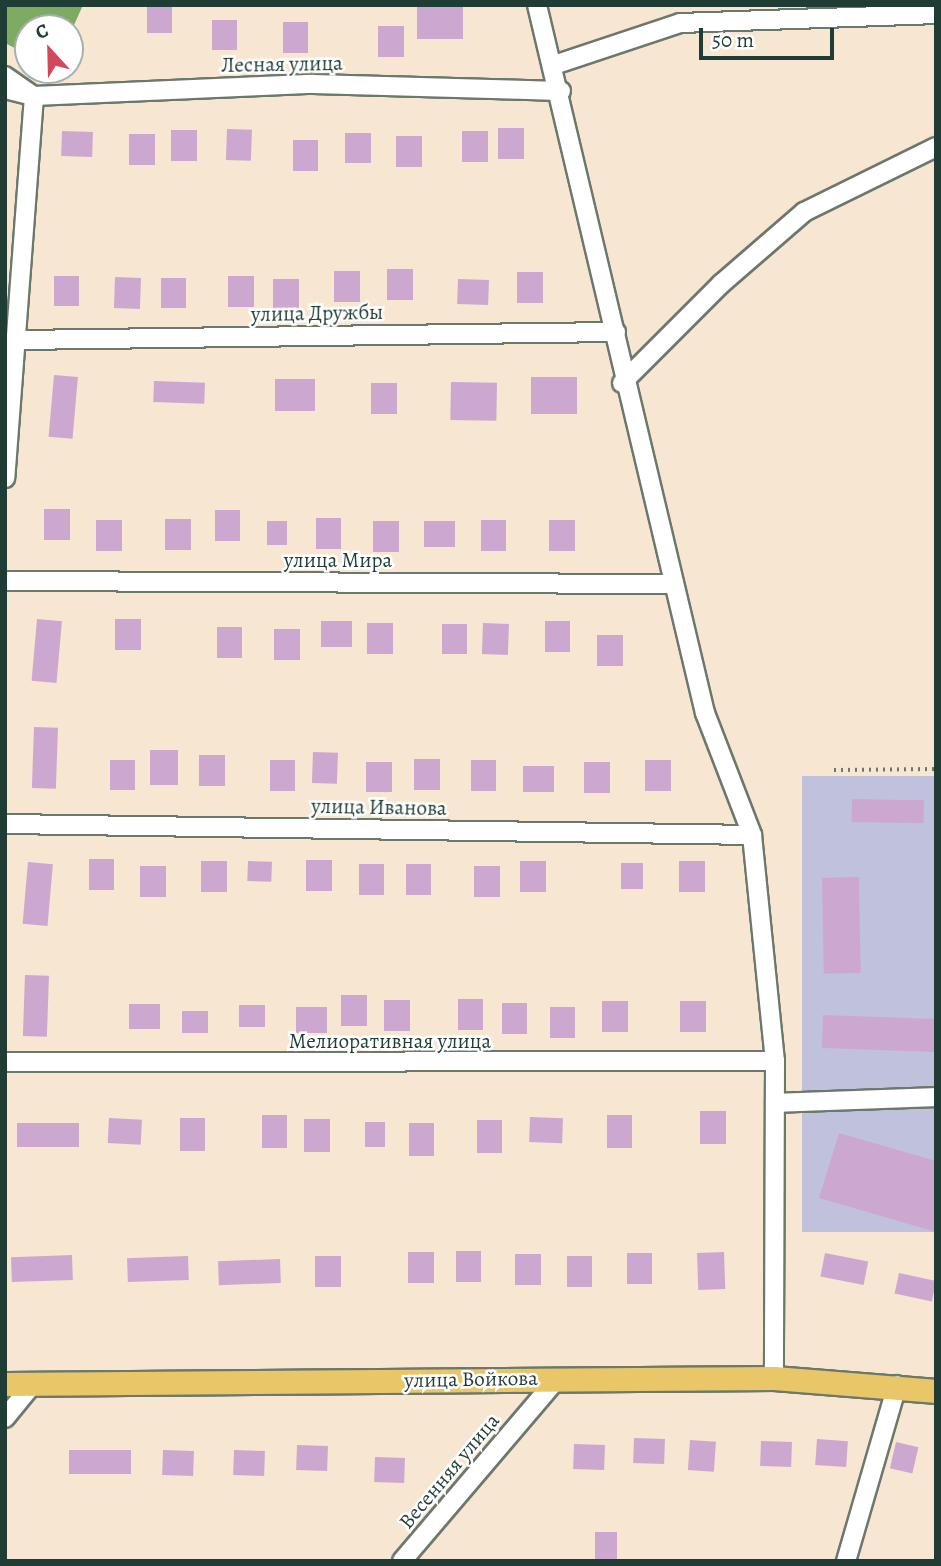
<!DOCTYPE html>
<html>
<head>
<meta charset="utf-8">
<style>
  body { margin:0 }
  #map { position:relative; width:941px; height:1566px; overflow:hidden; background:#f7e6d1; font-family:Alegreya,serif }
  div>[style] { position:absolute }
  .industrial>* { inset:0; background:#c0c2dd; transform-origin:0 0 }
  .forest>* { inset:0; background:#7faa61 }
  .building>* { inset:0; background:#cca8d1; transform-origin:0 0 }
  .path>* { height:3.5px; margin-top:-1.75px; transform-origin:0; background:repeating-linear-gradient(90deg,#6b786b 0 2px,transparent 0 7px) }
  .roads { filter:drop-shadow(2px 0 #6b786b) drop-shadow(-2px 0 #6b786b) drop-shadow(0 2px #6b786b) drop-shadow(0 -2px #6b786b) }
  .minor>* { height:18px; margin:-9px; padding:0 9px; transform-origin:9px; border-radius:9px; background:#fff }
  .major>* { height:23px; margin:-11.5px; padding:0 11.5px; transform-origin:11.5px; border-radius:11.5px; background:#e9c769 }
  span { translate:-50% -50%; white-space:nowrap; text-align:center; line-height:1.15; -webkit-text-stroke:5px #fff; paint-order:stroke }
  .street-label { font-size:21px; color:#1f3d34 }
  .frame { position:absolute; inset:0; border:7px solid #1f3d34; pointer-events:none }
  .north { position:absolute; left:14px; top:14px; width:70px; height:70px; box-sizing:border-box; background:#fff; border:2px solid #a5b1ae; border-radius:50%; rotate:338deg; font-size:19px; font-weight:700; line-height:28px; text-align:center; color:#1f3d34 }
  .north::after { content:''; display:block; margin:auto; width:24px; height:32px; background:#d1495b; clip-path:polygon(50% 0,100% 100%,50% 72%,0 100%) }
  .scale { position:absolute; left:699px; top:28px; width:135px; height:32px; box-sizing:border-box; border:4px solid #1f3d34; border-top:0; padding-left:9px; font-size:21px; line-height:24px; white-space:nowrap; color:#1f3d34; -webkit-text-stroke:5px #fff; paint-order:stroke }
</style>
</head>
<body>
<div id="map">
  <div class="industrial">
    <div style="left:936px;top:776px;width:456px;height:134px;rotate:90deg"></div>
  </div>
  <div class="forest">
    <div style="clip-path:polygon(5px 5px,83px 5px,70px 34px,70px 28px,28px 28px,28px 55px,5px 43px)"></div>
  </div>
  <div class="building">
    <div style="left:147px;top:5px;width:25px;height:28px"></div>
    <div style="left:417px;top:5px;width:46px;height:34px"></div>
    <div style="left:212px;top:20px;width:25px;height:30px"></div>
    <div style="left:283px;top:22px;width:25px;height:31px"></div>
    <div style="left:378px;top:26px;width:26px;height:31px"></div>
    <div style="left:498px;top:128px;width:26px;height:31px"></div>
    <div style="left:227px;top:129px;width:25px;height:31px;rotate:2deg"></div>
    <div style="left:171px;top:130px;width:26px;height:31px"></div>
    <div style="left:62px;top:131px;width:31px;height:25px;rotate:2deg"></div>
    <div style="left:462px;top:131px;width:26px;height:31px"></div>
    <div style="left:345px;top:133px;width:26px;height:30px"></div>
    <div style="left:129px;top:134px;width:26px;height:31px"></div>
    <div style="left:396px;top:136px;width:26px;height:31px"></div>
    <div style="left:293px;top:140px;width:25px;height:31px"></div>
    <div style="left:387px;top:269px;width:26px;height:31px"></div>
    <div style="left:334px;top:271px;width:26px;height:31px"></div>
    <div style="left:517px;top:272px;width:26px;height:31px"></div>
    <div style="left:54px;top:276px;width:25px;height:30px"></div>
    <div style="left:228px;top:276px;width:26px;height:31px"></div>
    <div style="left:141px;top:278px;width:31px;height:26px;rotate:92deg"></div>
    <div style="left:161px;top:278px;width:25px;height:30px"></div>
    <div style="left:273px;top:279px;width:26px;height:31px"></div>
    <div style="left:458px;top:279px;width:31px;height:25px;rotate:2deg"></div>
    <div style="left:54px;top:375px;width:24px;height:62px;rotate:5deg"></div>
    <div style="left:531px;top:377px;width:46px;height:37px"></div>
    <div style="left:275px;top:379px;width:40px;height:32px"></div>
    <div style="left:154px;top:381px;width:51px;height:21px;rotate:2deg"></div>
    <div style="left:451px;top:382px;width:46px;height:38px;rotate:1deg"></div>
    <div style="left:371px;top:383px;width:26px;height:31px"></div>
    <div style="left:44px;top:509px;width:26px;height:31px"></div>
    <div style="left:215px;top:510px;width:25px;height:31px"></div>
    <div style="left:316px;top:518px;width:25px;height:31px"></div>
    <div style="left:165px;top:519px;width:26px;height:31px"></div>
    <div style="left:122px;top:520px;width:31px;height:26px;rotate:90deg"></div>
    <div style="left:481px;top:520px;width:25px;height:31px"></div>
    <div style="left:549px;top:520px;width:26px;height:31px"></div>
    <div style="left:267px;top:521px;width:20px;height:24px"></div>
    <div style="left:373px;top:521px;width:26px;height:31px"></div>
    <div style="left:424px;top:521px;width:31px;height:26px"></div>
    <div style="left:37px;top:619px;width:25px;height:62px;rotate:5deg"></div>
    <div style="left:115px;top:619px;width:26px;height:31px"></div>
    <div style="left:321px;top:621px;width:31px;height:26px"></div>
    <div style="left:545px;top:621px;width:25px;height:31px"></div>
    <div style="left:367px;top:623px;width:26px;height:31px"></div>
    <div style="left:483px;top:623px;width:26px;height:31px;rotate:2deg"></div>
    <div style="left:442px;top:624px;width:25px;height:30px"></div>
    <div style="left:217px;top:627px;width:25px;height:31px"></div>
    <div style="left:274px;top:629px;width:26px;height:31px"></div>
    <div style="left:597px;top:635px;width:26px;height:31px"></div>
    <div style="left:34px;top:727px;width:24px;height:61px;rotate:2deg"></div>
    <div style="left:150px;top:750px;width:28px;height:35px"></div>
    <div style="left:313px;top:752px;width:25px;height:31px;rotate:2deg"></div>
    <div style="left:199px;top:755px;width:26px;height:31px"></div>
    <div style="left:414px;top:759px;width:26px;height:31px"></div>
    <div style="left:110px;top:760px;width:25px;height:30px"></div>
    <div style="left:270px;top:760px;width:25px;height:31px"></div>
    <div style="left:471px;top:760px;width:25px;height:31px"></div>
    <div style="left:645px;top:760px;width:26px;height:31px"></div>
    <div style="left:366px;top:762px;width:26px;height:30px"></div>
    <div style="left:584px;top:762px;width:26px;height:31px"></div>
    <div style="left:523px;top:766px;width:31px;height:26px"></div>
    <div style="left:852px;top:799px;width:72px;height:23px;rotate:1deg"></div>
    <div style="left:89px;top:859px;width:25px;height:31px"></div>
    <div style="left:306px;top:860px;width:26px;height:31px"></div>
    <div style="left:201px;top:861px;width:26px;height:31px"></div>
    <div style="left:248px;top:861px;width:24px;height:20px;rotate:2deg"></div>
    <div style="left:520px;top:861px;width:26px;height:31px"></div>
    <div style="left:679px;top:861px;width:26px;height:31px"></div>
    <div style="left:28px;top:862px;width:25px;height:62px;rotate:5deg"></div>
    <div style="left:621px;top:863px;width:22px;height:26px"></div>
    <div style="left:359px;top:864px;width:25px;height:31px"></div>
    <div style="left:406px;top:864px;width:25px;height:31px"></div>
    <div style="left:140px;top:866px;width:26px;height:31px"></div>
    <div style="left:500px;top:866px;width:31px;height:26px;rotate:90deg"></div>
    <div style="left:859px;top:877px;width:96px;height:37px;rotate:89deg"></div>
    <div style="left:25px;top:975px;width:24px;height:61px;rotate:2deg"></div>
    <div style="left:341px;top:995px;width:26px;height:31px"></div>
    <div style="left:458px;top:999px;width:25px;height:31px"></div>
    <div style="left:384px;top:1000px;width:26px;height:31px"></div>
    <div style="left:602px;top:1001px;width:26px;height:31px"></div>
    <div style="left:680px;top:1001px;width:26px;height:31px"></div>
    <div style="left:502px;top:1003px;width:25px;height:31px"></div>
    <div style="left:129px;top:1004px;width:31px;height:25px"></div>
    <div style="left:239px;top:1005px;width:26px;height:22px"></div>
    <div style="left:296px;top:1007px;width:31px;height:26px"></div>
    <div style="left:550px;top:1007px;width:25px;height:31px"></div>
    <div style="left:182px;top:1011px;width:26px;height:22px"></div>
    <div style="left:823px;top:1015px;width:113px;height:33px;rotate:2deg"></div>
    <div style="left:700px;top:1111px;width:26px;height:33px"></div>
    <div style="left:262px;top:1115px;width:25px;height:33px"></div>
    <div style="left:607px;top:1115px;width:25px;height:33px"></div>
    <div style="left:530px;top:1117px;width:33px;height:25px;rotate:2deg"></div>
    <div style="left:109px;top:1118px;width:33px;height:25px;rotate:3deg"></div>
    <div style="left:180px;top:1118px;width:25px;height:33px"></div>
    <div style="left:304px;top:1119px;width:26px;height:33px"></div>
    <div style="left:477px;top:1120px;width:25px;height:33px"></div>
    <div style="left:365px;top:1122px;width:20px;height:25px"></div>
    <div style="left:79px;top:1123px;width:24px;height:62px;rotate:90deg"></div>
    <div style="left:409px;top:1123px;width:25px;height:33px"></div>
    <div style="clip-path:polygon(839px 1133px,936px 1161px,936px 1232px,819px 1198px)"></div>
    <div style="left:456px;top:1251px;width:25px;height:31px"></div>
    <div style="left:408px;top:1252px;width:26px;height:31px"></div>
    <div style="left:724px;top:1252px;width:37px;height:27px;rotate:88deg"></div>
    <div style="left:627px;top:1253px;width:25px;height:31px"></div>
    <div style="left:825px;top:1253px;width:44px;height:24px;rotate:11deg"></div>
    <div style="left:515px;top:1254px;width:26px;height:31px"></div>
    <div style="left:72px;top:1255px;width:25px;height:61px;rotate:88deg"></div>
    <div style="left:188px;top:1256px;width:24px;height:61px;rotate:88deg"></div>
    <div style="left:315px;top:1256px;width:26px;height:31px"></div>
    <div style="left:567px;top:1256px;width:25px;height:31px"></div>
    <div style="left:280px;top:1259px;width:24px;height:62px;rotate:88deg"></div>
    <div style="left:899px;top:1273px;width:38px;height:21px;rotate:12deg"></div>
    <div style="left:634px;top:1438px;width:31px;height:25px;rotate:2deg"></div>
    <div style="left:817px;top:1439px;width:31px;height:26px;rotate:4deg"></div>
    <div style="left:690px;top:1440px;width:26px;height:30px;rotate:4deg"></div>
    <div style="left:761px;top:1441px;width:31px;height:25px;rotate:2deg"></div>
    <div style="left:896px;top:1442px;width:23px;height:27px;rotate:13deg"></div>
    <div style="left:574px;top:1444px;width:31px;height:25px;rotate:2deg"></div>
    <div style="left:297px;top:1445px;width:31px;height:25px;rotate:2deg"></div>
    <div style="left:131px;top:1450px;width:24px;height:62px;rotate:90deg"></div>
    <div style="left:163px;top:1450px;width:31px;height:25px;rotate:2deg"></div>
    <div style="left:234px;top:1450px;width:31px;height:25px;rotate:2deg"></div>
    <div style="left:375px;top:1457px;width:30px;height:25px;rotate:2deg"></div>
    <div style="left:595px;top:1532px;width:22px;height:27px"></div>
  </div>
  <div class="path">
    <div style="left:834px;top:770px;width:102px;rotate:-0.6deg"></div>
  </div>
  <div class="roads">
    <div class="minor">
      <div style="left:537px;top:5px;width:728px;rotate:76.65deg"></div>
      <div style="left:705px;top:713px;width:131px;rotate:68.9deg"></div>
      <div style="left:752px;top:835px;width:227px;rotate:84.2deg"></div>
      <div style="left:775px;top:1061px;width:317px;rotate:90.2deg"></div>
      <div style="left:554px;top:65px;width:133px;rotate:-18.4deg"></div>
      <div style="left:680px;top:23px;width:256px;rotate:-2deg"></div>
      <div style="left:5px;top:76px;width:35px;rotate:35deg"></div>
      <div style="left:34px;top:96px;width:383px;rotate:94.3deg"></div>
      <div style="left:5px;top:89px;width:30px;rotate:14deg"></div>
      <div style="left:34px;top:96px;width:279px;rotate:-2.5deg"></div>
      <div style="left:313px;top:84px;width:248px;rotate:1.6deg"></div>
      <div style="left:19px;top:340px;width:597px;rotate:-0.77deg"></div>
      <div style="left:622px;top:383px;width:140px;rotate:-45deg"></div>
      <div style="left:721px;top:284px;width:110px;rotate:-40.9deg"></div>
      <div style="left:804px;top:212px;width:147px;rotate:-26.2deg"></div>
      <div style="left:5px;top:581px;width:666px;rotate:0.26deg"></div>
      <div style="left:5px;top:824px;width:747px;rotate:0.84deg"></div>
      <div style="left:5px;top:1062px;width:770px;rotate:-0.07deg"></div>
      <div style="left:775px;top:1103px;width:161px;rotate:-2.1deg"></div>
      <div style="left:5px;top:1418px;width:43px;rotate:-50.7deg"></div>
      <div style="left:402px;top:1561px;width:240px;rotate:-49.6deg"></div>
      <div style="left:846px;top:1561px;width:183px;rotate:-73.8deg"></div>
    </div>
    <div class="major">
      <div style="left:5px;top:1384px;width:769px;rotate:-0.45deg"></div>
      <div style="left:774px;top:1378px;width:163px;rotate:4.6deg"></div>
    </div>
  </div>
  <div class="street-label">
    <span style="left:282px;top:64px;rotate:-1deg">Лесная улица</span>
    <span style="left:317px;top:313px;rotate:-1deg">улица Дружбы</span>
    <span style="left:338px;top:560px">улица Мира</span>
    <span style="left:379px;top:807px;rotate:1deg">улица Иванова</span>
    <span style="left:390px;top:1041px">Мелиоративная улица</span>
    <span style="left:471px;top:1379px;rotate:-1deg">улица Войкова</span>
    <span style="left:449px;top:1471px;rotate:-50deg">Весенняя улица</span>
  </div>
  <div class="frame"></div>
  <div class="north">С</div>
  <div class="scale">50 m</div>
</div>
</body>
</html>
